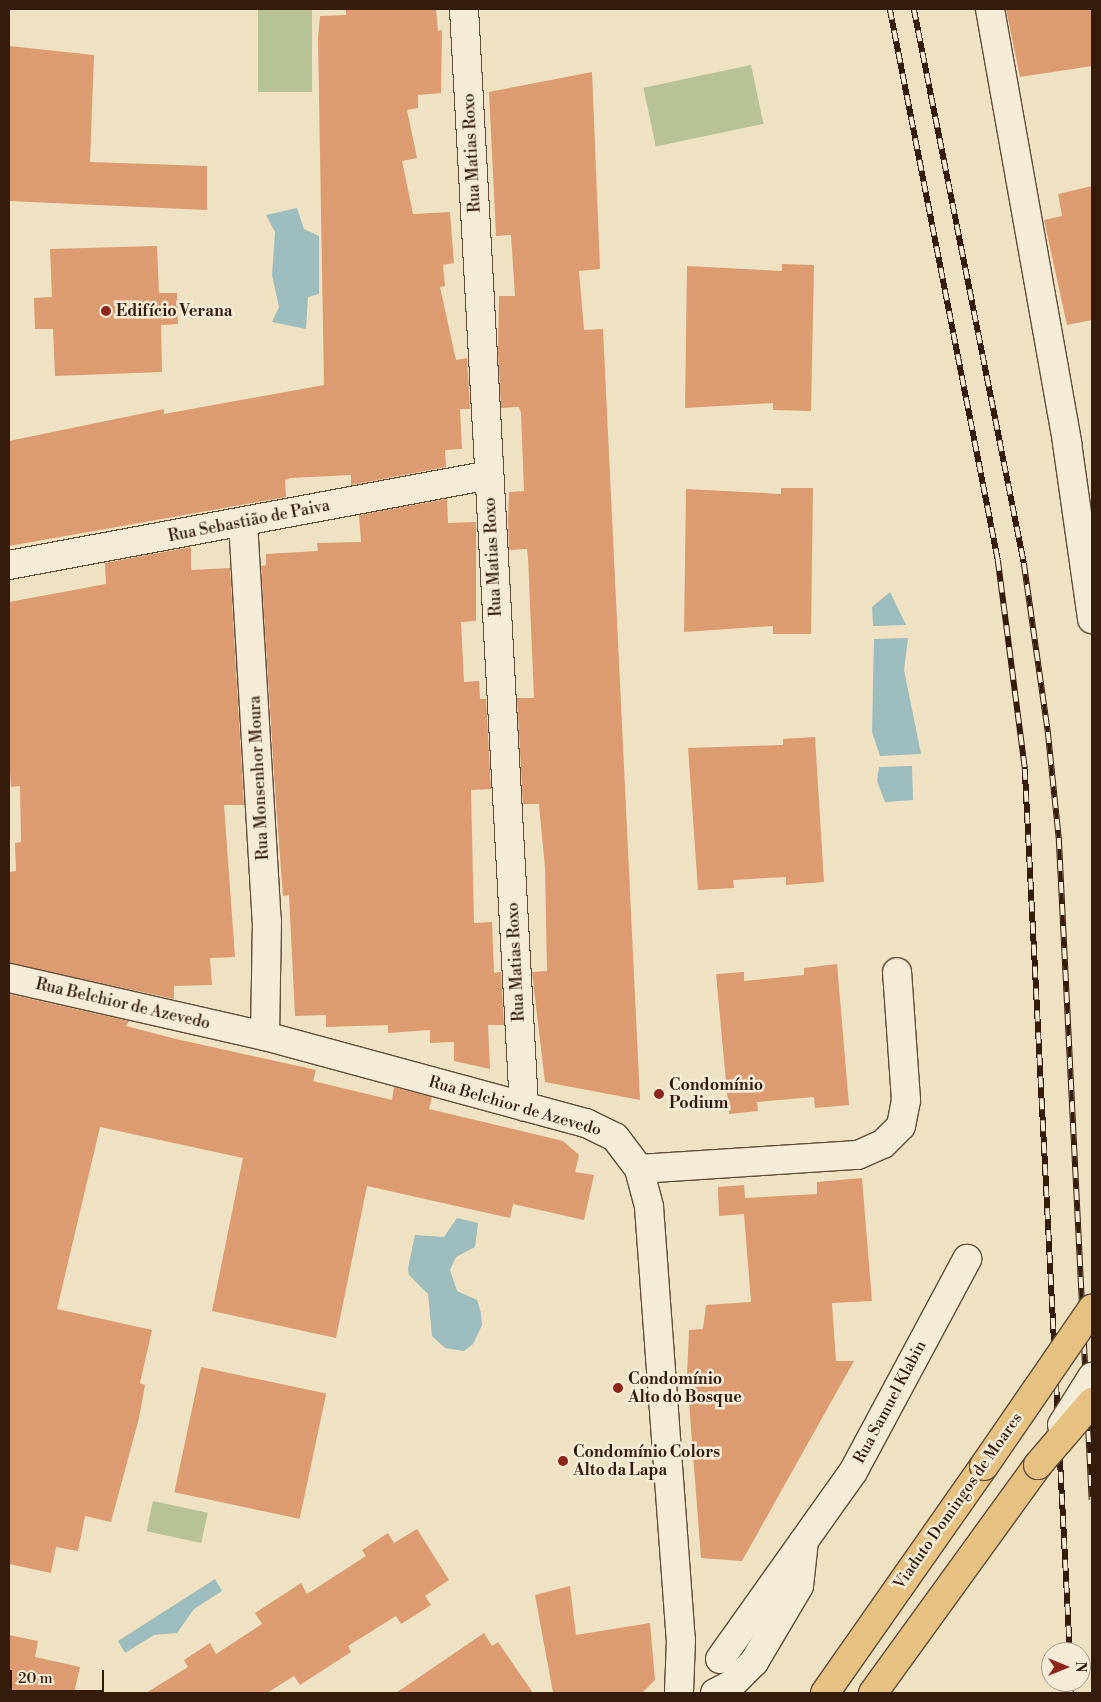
<!DOCTYPE html>
<html>
<head>
<meta charset="utf-8">
<style>
  body { margin:0 }
  #map { position:relative; width:1101px; height:1702px; overflow:hidden; background:#eee2c2; font-family:"Libre Bodoni",serif }
  div>[style] { position:absolute }
  .green>* { inset:0; background:#b7c394; transform-origin:0 0 }
  .water>* { inset:0; background:#9dbcbd }
  .building>* { inset:0; background:#dc9b71; transform-origin:0 0 }
  .roads { filter:drop-shadow(1px 0 #624d38) drop-shadow(-1px 0 #624d38) drop-shadow(0 1px #624d38) drop-shadow(0 -1px #624d38) }
  .minor>* { height:28px; margin:-14px; padding:0 14px; transform-origin:14px; border-radius:14px; background:#f4ecd7 }
  .major>* { height:28px; margin:-14px; padding:0 14px; transform-origin:14px; border-radius:14px; background:#e7c181 }
  .rail>* { height:5.5px; margin-top:-2.75px; transform-origin:0; background:repeating-linear-gradient(90deg,#f4ecd7 0 11px,#341b0a 0 22px); box-sizing:border-box; border-block:1px solid #341b0a }
  .bridges { filter:drop-shadow(1px 0 #624d38) drop-shadow(-1px 0 #624d38) drop-shadow(0 1px #624d38) drop-shadow(0 -1px #624d38) }
  .minor-bridge>* { height:28px; margin:-14px; padding:0 14px; transform-origin:14px; border-radius:14px; background:#f4ecd7 }
  .major-bridge>* { height:28px; margin:-14px; padding:0 14px; transform-origin:14px; border-radius:14px; background:#e7c181 }
  .dots>* { width:14px; height:14px; translate:-50% -50%; box-sizing:border-box; border:2px solid #f4ecd7; border-radius:50% }
  span { translate:-50% -50%; white-space:nowrap; text-align:center; line-height:1.15; -webkit-text-stroke:5px #f4ecd7; paint-order:stroke }
  .street-label { font-size:16px; color:#341b0a }
  .poi-label { font-size:16px; color:#341b0a; font-weight:700 }
  .left { translate:0 -50%; text-align:left }
  .frame { position:absolute; inset:0; border:10px solid #341b0a; pointer-events:none }
  .north { position:absolute; left:1041px; top:1642px; width:50px; height:50px; box-sizing:border-box; background:#f4ecd7; border:1px solid #a79885; border-radius:50%; rotate:90deg; font-size:14px; font-weight:700; line-height:20px; text-align:center; color:#341b0a }
  .north::after { content:''; display:block; margin:auto; width:18px; height:22px; background:#8f2418; clip-path:polygon(50% 0,100% 100%,50% 72%,0 100%) }
  .scale { position:absolute; left:10px; top:1670px; width:94px; height:22px; box-sizing:border-box; border:2px solid #341b0a; border-top:0; padding-left:6px; font-size:15px; line-height:18px; white-space:nowrap; color:#341b0a; -webkit-text-stroke:4px #f4ecd7; paint-order:stroke }
</style>
</head>
<body>
<div id="map">
  <div class="green">
    <div style="left:258px;top:9px;width:54px;height:83px"></div>
    <div style="left:751px;top:65px;width:60px;height:110px;rotate:78deg"></div>
    <div style="left:153px;top:1501px;width:56px;height:31px;rotate:12deg"></div>
  </div>
  <div class="water">
    <div style="clip-path:polygon(297px 208px,304px 229px,319px 236px,319px 294px,308px 297px,306px 329px,272px 322px,279px 307px,272px 275px,275px 232px,266px 215px)"></div>
    <div style="clip-path:polygon(890px 592px,906px 625px,873px 626px,872px 607px)"></div>
    <div style="clip-path:polygon(908px 638px,904px 670px,921px 754px,880px 756px,872px 732px,874px 639px)"></div>
    <div style="clip-path:polygon(912px 766px,913px 800px,885px 802px,877px 781px,879px 767px)"></div>
    <div style="clip-path:polygon(457px 1218px,478px 1223px,475px 1247px,456px 1257px,450px 1270px,457px 1291px,477px 1300px,481px 1313px,482px 1325px,473px 1344px,464px 1351px,445px 1348px,432px 1336px,428px 1294px,409px 1275px,408px 1268px,415px 1235px,444px 1237px)"></div>
    <div style="clip-path:polygon(215px 1579px,222px 1591px,194px 1609px,177px 1633px,154px 1635px,125px 1653px,118px 1641px)"></div>
  </div>
  <div class="building">
    <div style="clip-path:polygon(346px 9px,436px 9px,438px 31px,442px 30px,441px 93px,418px 95px,418px 108px,407px 110px,417px 158px,402px 161px,413px 214px,450px 212px,454px 263px,443px 265px,445px 286px,440px 287px,456px 360px,467px 358px,470px 409px,460px 409px,462px 449px,445px 450px,446px 467px,351px 485px,351px 475px,291px 478px,285px 480px,286px 497px,9px 546px,9px 441px,164px 409px,164px 414px,324px 385px,318px 38px,320px 16px,346px 15px)"></div>
    <div style="clip-path:polygon(1006px 9px,1092px 9px,1092px 66px,1020px 77px)"></div>
    <div style="clip-path:polygon(9px 46px,94px 55px,90px 162px,207px 166px,207px 210px,9px 201px)"></div>
    <div style="clip-path:polygon(592px 72px,600px 269px,579px 271px,584px 330px,603px 329px,640px 1100px,545px 1082px,532px 972px,547px 971px,545px 868px,539px 804px,523px 804px,517px 698px,534px 698px,528px 558px,527px 549px,509px 550px,508px 521px,509px 492px,524px 491px,521px 413px,519px 407px,501px 408px,498px 352px,499px 296px,515px 296px,511px 235px,496px 236px,489px 92px)"></div>
    <div style="clip-path:polygon(1092px 186px,1092px 320px,1067px 325px,1044px 220px,1062px 216px,1058px 194px)"></div>
    <div style="clip-path:polygon(157px 246px,159px 293px,177px 293px,178px 324px,161px 325px,162px 372px,55px 376px,53px 329px,35px 329px,34px 298px,52px 297px,50px 249px)"></div>
    <div style="clip-path:polygon(782px 264px,814px 265px,811px 411px,773px 410px,773px 403px,685px 408px,687px 266px,782px 271px)"></div>
    <div style="clip-path:polygon(781px 488px,813px 488px,811px 634px,773px 634px,773px 626px,684px 632px,686px 489px,781px 494px)"></div>
    <div style="clip-path:polygon(447px 499px,448px 523px,476px 522px,476px 621px,461px 622px,464px 682px,479px 681px,480px 699px,486px 699px,491px 789px,471px 790px,474px 923px,492px 922px,494px 973px,501px 972px,504px 1025px,488px 1025px,490px 1069px,454px 1061px,454px 1042px,430px 1043px,430px 1030px,388px 1033px,388px 1025px,326px 1027px,326px 1015px,295px 1016px,289px 895px,283px 896px,276px 804px,261px 566px,266px 565px,266px 554px,318px 551px,317px 543px,361px 542px,359px 515px)"></div>
    <div style="clip-path:polygon(191px 547px,191px 570px,230px 568px,244px 805px,224px 805px,235px 957px,210px 958px,212px 985px,174px 986px,174px 999px,9px 963px,9px 872px,16px 871px,15px 843px,21px 842px,20px 786px,11px 787px,9px 758px,9px 602px,106px 584px,105px 563px)"></div>
    <div style="clip-path:polygon(815px 737px,824px 882px,786px 885px,786px 877px,733px 880px,734px 888px,698px 890px,688px 748px,783px 745px,783px 739px)"></div>
    <div style="clip-path:polygon(837px 964px,849px 1105px,815px 1108px,814px 1097px,757px 1102px,758px 1111px,729px 1114px,716px 974px,744px 972px,744px 981px,804px 975px,804px 968px)"></div>
    <div style="clip-path:polygon(9px 994px,129px 1021px,126px 1026px,176px 1039px,316px 1070px,313px 1081px,392px 1100px,394px 1087px,432px 1097px,429px 1109px,563px 1141px,579px 1155px,575px 1172px,594px 1175px,584px 1220px,513px 1204px,510px 1218px,367px 1186px,336px 1338px,212px 1311px,243px 1158px,100px 1127px,57px 1309px,152px 1330px,140px 1383px,145px 1385px,139px 1418px,111px 1522px,85px 1516px,78px 1551px,56px 1547px,51px 1573px,9px 1564px)"></div>
    <div style="clip-path:polygon(862px 1178px,872px 1301px,832px 1303px,836px 1361px,854px 1361px,742px 1561px,701px 1558px,687px 1376px,689px 1330px,703px 1329px,706px 1305px,751px 1302px,744px 1214px,719px 1216px,718px 1187px,744px 1185px,745px 1198px,817px 1194px,817px 1182px)"></div>
    <div style="left:201px;top:1367px;width:128px;height:128px;rotate:12deg"></div>
    <div style="clip-path:polygon(417px 1529px,449px 1580px,425px 1596px,431px 1605px,401px 1624px,396px 1616px,348px 1646px,351px 1652px,300px 1685px,294px 1676px,267px 1693px,146px 1693px,188px 1667px,184px 1660px,210px 1643px,216px 1654px,262px 1624px,255px 1613px,301px 1583px,307px 1594px,366px 1556px,362px 1550px,388px 1533px,394px 1543px)"></div>
    <div style="clip-path:polygon(570px 1586px,576px 1635px,650px 1623px,655px 1680px,642px 1693px,553px 1693px,535px 1595px)"></div>
    <div style="clip-path:polygon(484px 1633px,492px 1646px,498px 1642px,533px 1693px,396px 1693px)"></div>
    <div style="clip-path:polygon(9px 1635px,38px 1641px,35px 1657px,80px 1667px,74px 1693px,9px 1693px)"></div>
  </div>
  <div class="roads">
    <div class="minor">
      <div style="left:464px;top:9px;width:1099px;rotate:86.87deg"></div>
      <div style="left:990px;top:9px;width:441px;rotate:79.9deg"></div>
      <div style="left:1067px;top:443px;width:178px;rotate:81.9deg"></div>
      <div style="left:243px;top:522px;width:400px;rotate:86.6deg"></div>
      <div style="left:267px;top:921px;width:115px;rotate:91deg"></div>
      <div style="left:9px;top:565px;width:487px;rotate:-10.6deg"></div>
      <div style="left:9px;top:978px;width:262px;rotate:12.8deg"></div>
      <div style="left:265px;top:1036px;width:333px;rotate:15.2deg"></div>
      <div style="left:586px;top:1123px;width:32px;rotate:26deg"></div>
      <div style="left:615px;top:1137px;width:40px;rotate:53deg"></div>
      <div style="left:639px;top:1169px;width:39px;rotate:75deg"></div>
      <div style="left:649px;top:1207px;width:434px;rotate:85.8deg"></div>
      <div style="left:681px;top:1640px;width:53px;rotate:92.2deg"></div>
      <div style="left:639px;top:1169px;width:219px;rotate:-3.7deg"></div>
      <div style="left:858px;top:1155px;width:27px;rotate:-24deg"></div>
      <div style="left:883px;top:1144px;width:25px;rotate:-45deg"></div>
      <div style="left:901px;top:1126px;width:26px;rotate:-79deg"></div>
      <div style="left:906px;top:1100px;width:128px;rotate:-94deg"></div>
      <div style="left:720px;top:1659px;width:229px;rotate:-54.6deg"></div>
      <div style="left:853px;top:1472px;width:242px;rotate:-61.8deg"></div>
      <div style="left:715px;top:1693px;width:18px;rotate:-27deg"></div>
      <div style="left:731px;top:1685px;width:33px;rotate:-45deg"></div>
      <div style="left:754px;top:1662px;width:88px;rotate:-59.4deg"></div>
      <div style="left:799px;top:1586px;width:45px;rotate:-83.7deg"></div>
    </div>
    <div class="major">
      <div style="left:825px;top:1693px;width:277px;rotate:-55deg"></div>
      <div style="left:873px;top:1693px;width:281px;rotate:-54.1deg"></div>
    </div>
  </div>
  <div class="rail">
    <div style="left:890px;top:9px;width:561px;rotate:78.91deg"></div>
    <div style="left:998px;top:560px;width:211px;rotate:82.6deg"></div>
    <div style="left:1025px;top:769px;width:884px;rotate:87.08deg"></div>
    <div style="left:914px;top:9px;width:565px;rotate:78.77deg"></div>
    <div style="left:1024px;top:563px;width:171px;rotate:81.9deg"></div>
    <div style="left:1048px;top:732px;width:107px;rotate:84.1deg"></div>
    <div style="left:1059px;top:838px;width:663px;rotate:87.15deg"></div>
    <div style="left:1071px;top:1682px;width:11px;rotate:90deg"></div>
  </div>
  <div class="bridges">
    <div class="minor-bridge">
      <div style="left:1062px;top:1425px;width:57px;rotate:-58deg"></div>
    </div>
    <div class="major-bridge">
      <div style="left:1038px;top:1465px;width:83px;rotate:-49.4deg"></div>
      <div style="left:984px;top:1466px;width:191px;rotate:-55.5deg"></div>
    </div>
  </div>
  <div class="dots">
    <div style="left:106px;top:311px;background:#8f2418"></div>
    <div style="left:659px;top:1094px;background:#8f2418"></div>
    <div style="left:618px;top:1388px;background:#8f2418"></div>
    <div style="left:563px;top:1461px;background:#8f2418"></div>
  </div>
  <div class="street-label">
    <span style="left:472px;top:153px;rotate:-93deg">Rua Matias Roxo</span>
    <span style="left:249px;top:521px;rotate:-11deg">Rua Sebastião de Paiva</span>
    <span style="left:493px;top:557px;rotate:-93deg">Rua Matias Roxo</span>
    <span style="left:259px;top:778px;rotate:-93deg">Rua Monsenhor Moura</span>
    <span style="left:516px;top:962px;rotate:-93deg">Rua Matias Roxo</span>
    <span style="left:123px;top:1004px;rotate:13deg">Rua Belchior de Azevedo</span>
    <span style="left:515px;top:1106px;rotate:16deg">Rua Belchior de Azevedo</span>
    <span style="left:890px;top:1402px;rotate:-62deg">Rua Samuel Klabin</span>
    <span style="left:958px;top:1501px;rotate:-55deg">Viaduto Domingos de Moares</span>
  </div>
  <div class="poi-label">
    <span class="left" style="left:116px;top:311px">Edifício Verana</span>
    <span class="left" style="left:669px;top:1094px">Condomínio<br>Podium</span>
    <span class="left" style="left:628px;top:1388px">Condomínio<br>Alto do Bosque</span>
    <span class="left" style="left:573px;top:1461px">Condomínio Colors<br>Alto da Lapa</span>
  </div>
  <div class="frame"></div>
  <div class="north">N</div>
  <div class="scale">20 m</div>
</div>
</body>
</html>
